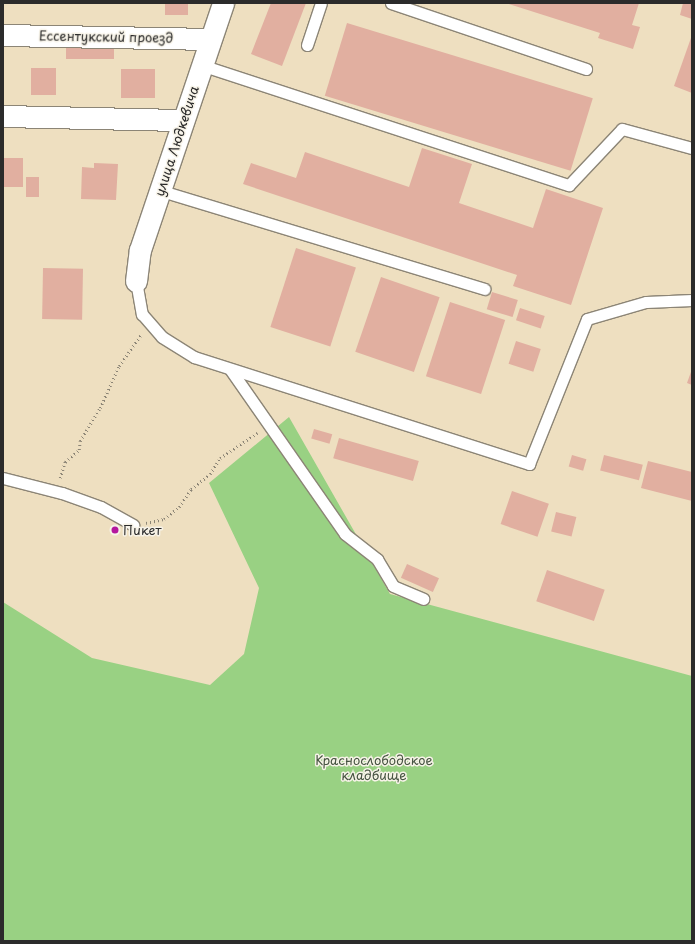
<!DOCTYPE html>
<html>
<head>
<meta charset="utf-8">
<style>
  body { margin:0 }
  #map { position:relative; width:695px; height:944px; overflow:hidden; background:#eedfc0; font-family:"Playpen Sans",sans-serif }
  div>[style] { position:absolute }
  .green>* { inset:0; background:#99d183 }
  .building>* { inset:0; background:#e1afa0; transform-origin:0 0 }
  .path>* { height:2.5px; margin-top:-1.25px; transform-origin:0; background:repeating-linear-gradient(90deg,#8c8576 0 1px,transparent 0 4px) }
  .roads { filter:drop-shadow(1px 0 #8c8576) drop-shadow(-1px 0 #8c8576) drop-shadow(0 1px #8c8576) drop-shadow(0 -1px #8c8576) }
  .lane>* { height:11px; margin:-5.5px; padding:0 5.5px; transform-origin:5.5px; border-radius:5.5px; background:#fff }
  .street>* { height:21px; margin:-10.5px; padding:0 10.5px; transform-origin:10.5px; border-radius:10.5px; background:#fff }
  .dots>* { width:11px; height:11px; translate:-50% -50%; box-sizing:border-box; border:2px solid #f7f3e8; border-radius:50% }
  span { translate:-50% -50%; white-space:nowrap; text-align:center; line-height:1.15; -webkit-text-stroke:3px #f7f3e8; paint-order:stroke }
  .street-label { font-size:13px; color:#2b2b2b }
  .poi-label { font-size:13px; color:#2b2b2b }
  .left { translate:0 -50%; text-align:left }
  .park-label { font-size:13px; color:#465441 }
  .frame { position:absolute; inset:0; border:4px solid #2b2b2b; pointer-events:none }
</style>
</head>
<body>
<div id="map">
  <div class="green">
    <div style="clip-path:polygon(289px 417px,390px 594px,692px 676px,692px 941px,3px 941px,3px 602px,92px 658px,210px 685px,244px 654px,259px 588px,209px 483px)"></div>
  </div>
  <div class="building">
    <div style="left:165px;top:3px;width:23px;height:12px"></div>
    <div style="clip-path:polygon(271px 3px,306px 3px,282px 66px,251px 54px)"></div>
    <div style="clip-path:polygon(506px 3px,639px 3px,632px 25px,640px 27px,633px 49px,598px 38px,600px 33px)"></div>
    <div style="clip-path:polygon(683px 3px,692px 3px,692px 19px,680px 15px)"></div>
    <div style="left:347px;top:23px;width:257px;height:76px;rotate:17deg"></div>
    <div style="clip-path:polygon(692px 35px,692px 93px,674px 86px)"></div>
    <div style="left:66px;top:45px;width:48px;height:14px"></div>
    <div style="left:31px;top:68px;width:25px;height:27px"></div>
    <div style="left:121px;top:69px;width:34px;height:29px"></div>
    <div style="clip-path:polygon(422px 148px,472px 164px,459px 203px,533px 228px,546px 189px,603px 208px,571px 305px,513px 286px,517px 275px,243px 184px,251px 163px,296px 178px,305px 152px,409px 187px)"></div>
    <div style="left:3px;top:158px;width:20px;height:29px"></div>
    <div style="clip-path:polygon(94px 163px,118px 164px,116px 200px,81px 199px,82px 167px,94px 168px)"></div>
    <div style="left:26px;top:177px;width:13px;height:20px"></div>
    <div style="left:296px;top:248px;width:63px;height:83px;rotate:18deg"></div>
    <div style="left:43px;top:268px;width:40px;height:51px;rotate:1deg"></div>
    <div style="left:381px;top:277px;width:62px;height:79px;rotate:19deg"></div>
    <div style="left:492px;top:292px;width:27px;height:18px;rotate:17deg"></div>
    <div style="left:450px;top:302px;width:58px;height:78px;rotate:18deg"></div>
    <div style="left:520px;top:308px;width:26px;height:13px;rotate:18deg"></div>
    <div style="left:516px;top:341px;width:26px;height:24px;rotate:18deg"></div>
    <div style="clip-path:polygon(692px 369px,692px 385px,687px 383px)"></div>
    <div style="left:314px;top:429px;width:19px;height:10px;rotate:16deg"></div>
    <div style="left:339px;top:438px;width:83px;height:21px;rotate:16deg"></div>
    <div style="left:572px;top:455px;width:15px;height:12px;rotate:16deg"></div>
    <div style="left:604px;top:455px;width:40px;height:16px;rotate:14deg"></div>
    <div style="clip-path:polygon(648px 461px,692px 472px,692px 501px,641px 488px)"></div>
    <div style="left:512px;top:491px;width:39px;height:35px;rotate:19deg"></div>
    <div style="left:556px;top:512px;width:21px;height:20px;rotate:14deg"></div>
    <div style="left:407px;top:564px;width:35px;height:15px;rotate:24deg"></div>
    <div style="left:547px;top:570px;width:61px;height:33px;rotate:19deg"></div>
  </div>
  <div class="path">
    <div style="left:60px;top:478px;width:17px;rotate:-73deg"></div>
    <div style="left:65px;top:462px;width:18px;rotate:-41deg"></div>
    <div style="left:79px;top:450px;width:9px;rotate:-84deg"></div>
    <div style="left:80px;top:441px;width:39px;rotate:-59deg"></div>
    <div style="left:100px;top:408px;width:46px;rotate:-65.7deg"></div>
    <div style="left:119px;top:366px;width:38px;rotate:-55deg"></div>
    <div style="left:146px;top:523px;width:18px;rotate:-13deg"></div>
    <div style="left:164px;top:519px;width:19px;rotate:-39deg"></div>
    <div style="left:179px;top:507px;width:22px;rotate:-56deg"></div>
    <div style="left:191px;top:489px;width:24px;rotate:-38deg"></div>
    <div style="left:210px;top:474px;width:19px;rotate:-58deg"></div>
    <div style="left:220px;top:458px;width:45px;rotate:-34deg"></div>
  </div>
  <div class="roads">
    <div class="lane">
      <div style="left:391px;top:3px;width:206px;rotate:18.7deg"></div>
      <div style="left:307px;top:45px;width:44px;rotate:-71.6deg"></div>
      <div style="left:201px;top:65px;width:387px;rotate:18.1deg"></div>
      <div style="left:569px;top:185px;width:77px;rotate:-46.6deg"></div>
      <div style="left:622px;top:129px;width:73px;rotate:15.2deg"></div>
      <div style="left:162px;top:191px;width:337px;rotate:16.9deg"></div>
      <div style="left:136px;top:281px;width:34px;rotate:80deg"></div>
      <div style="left:142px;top:314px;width:30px;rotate:49deg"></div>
      <div style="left:162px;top:337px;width:38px;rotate:32deg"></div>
      <div style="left:194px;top:357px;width:352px;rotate:17.7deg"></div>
      <div style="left:529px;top:464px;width:156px;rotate:-68.2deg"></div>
      <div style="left:587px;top:319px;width:61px;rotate:-16.1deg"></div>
      <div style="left:646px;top:302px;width:46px;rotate:-2.5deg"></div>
      <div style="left:230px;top:369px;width:201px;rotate:55.1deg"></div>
      <div style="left:345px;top:534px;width:41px;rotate:38deg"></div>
      <div style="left:377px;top:559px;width:31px;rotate:59deg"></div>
      <div style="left:393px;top:586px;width:33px;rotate:23deg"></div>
      <div style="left:3px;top:478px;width:61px;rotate:14.3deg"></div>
      <div style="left:62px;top:493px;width:41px;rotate:19.7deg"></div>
      <div style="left:101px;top:507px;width:37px;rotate:29deg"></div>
    </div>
    <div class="street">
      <div style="left:3px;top:35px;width:206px;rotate:1.1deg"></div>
      <div style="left:3px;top:116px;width:180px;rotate:1.3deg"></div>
      <div style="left:136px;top:281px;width:31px;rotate:-83deg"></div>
      <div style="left:140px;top:250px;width:261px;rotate:-71.4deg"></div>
    </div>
  </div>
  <div class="dots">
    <div style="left:115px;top:530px;background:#b5179e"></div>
  </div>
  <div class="street-label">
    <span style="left:106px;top:37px;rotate:1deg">Ессентукский проезд</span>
    <span style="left:177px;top:141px;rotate:-72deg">улица Людкевича</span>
  </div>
  <div class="poi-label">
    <span class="left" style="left:123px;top:530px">Пикет</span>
  </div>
  <div class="park-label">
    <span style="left:374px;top:768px">Краснослободское<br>кладбище</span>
  </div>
  <div class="frame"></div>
</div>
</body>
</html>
